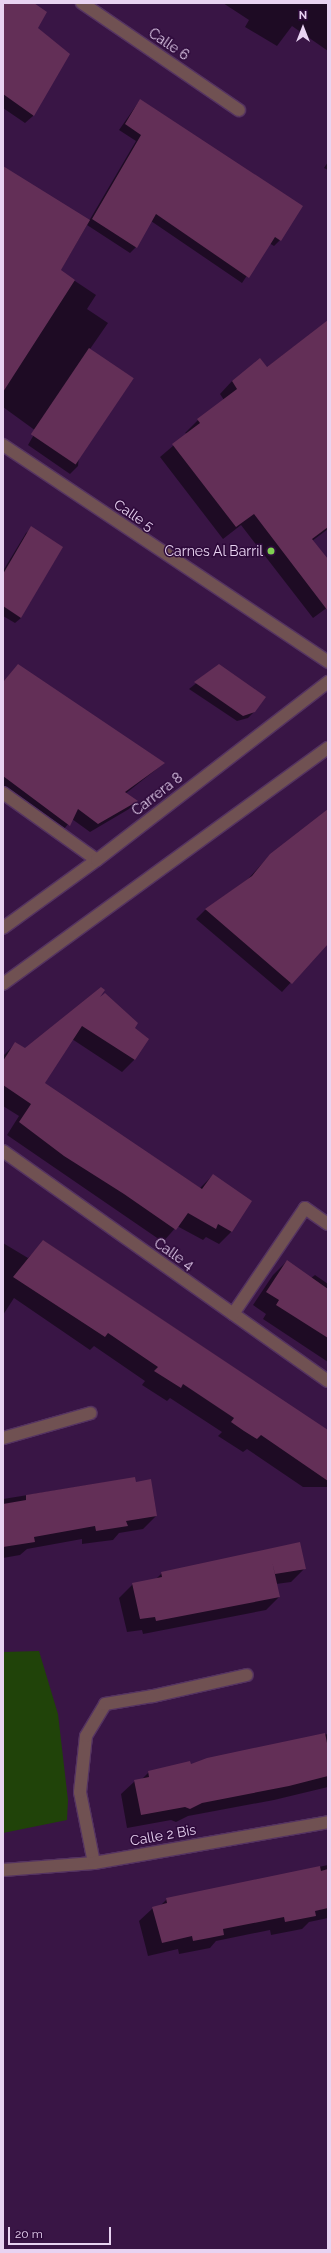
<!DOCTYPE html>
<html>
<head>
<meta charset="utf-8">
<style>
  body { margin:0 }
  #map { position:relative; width:331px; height:2253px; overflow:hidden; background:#391545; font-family:Raleway,sans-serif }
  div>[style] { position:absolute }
  .green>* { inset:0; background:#204309 }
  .shadow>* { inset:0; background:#0007 }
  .building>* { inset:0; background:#632f57; transform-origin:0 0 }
  .roads { filter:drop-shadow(1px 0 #553361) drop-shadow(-1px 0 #553361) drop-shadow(0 1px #553361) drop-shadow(0 -1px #553361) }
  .lane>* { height:12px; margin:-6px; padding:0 6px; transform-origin:6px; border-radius:6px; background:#705152 }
  .street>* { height:12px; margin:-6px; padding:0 6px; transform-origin:6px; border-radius:6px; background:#705152 }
  .dots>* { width:11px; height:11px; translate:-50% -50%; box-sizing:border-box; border:2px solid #2e0a3b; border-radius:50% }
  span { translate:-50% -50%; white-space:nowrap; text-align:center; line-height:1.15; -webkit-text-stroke:3px #2e0a3b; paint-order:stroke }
  .street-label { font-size:14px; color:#e8d3f1 }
  .poi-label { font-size:14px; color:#e8d3f1 }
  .right { translate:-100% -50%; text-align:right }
  .frame { position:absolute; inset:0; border:4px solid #e8d3f1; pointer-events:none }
  .north { position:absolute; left:283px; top:8px; width:40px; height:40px; -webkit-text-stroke:3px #2e0a3b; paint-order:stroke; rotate:0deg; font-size:11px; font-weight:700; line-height:16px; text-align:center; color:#e8d3f1 }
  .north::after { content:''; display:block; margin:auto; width:14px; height:18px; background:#e8d3f1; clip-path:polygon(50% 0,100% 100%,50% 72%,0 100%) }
  .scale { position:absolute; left:8px; top:2227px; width:103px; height:18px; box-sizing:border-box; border:2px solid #e8d3f1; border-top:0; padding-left:5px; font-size:12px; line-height:14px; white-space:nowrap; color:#e8d3f1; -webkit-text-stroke:3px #2e0a3b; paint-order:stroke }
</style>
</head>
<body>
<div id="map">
  <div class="green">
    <div style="clip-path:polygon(39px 1651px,58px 1714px,68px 1800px,67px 1820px,3px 1833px,3px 1652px)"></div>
  </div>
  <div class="shadow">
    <div style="clip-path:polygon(3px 3px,33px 3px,37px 28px,69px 54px,33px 116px,25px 123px,3px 108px)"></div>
    <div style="clip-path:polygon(223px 3px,328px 3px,328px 51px,292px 26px,277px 46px,245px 27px,249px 20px)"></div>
    <div style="clip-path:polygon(140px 100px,280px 240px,274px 246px,269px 243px,242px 283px,151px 221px,136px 247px,130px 253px,87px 225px,60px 271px,96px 295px,87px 309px,108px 323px,90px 349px,78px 466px,70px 474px,28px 445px,36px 431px,3px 407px,3px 171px,89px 221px,136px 141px,119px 130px)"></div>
    <div style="clip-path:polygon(328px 162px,328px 170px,324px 168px)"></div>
    <div style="clip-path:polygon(328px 321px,328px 529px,312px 541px,328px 561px,328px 607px,313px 618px,241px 525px,223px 539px,160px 457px,187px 434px,185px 433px,198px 420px,224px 400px,220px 394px,232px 381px,266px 368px)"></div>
    <div style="clip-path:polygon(32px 528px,21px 618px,15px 623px,3px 616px,3px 571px,26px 533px)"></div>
    <div style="clip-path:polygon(18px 665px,163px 764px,125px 794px,137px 801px,129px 809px,90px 832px,72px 819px,61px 833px,3px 790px,3px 682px)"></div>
    <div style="clip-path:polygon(219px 665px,254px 712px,248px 718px,237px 721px,189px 689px)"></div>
    <div style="clip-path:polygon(328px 810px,328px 942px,282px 992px,196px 919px,205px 910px,248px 879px,270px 855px)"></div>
    <div style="clip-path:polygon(97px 1001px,134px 1028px,135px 1059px,122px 1072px,72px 1039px,44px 1084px,200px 1188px,213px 1175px,250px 1202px,231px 1232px,219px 1244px,206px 1237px,203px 1240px,177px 1226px,163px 1242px,7px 1135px,19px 1116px,3px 1106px,3px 1056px,16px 1043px,25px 1049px)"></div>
    <div style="clip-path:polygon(44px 1241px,328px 1431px,328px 1487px,303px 1487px,247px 1449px,243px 1452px,218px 1436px,222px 1432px,170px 1398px,167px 1401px,142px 1385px,145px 1381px,94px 1346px,90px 1350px,14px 1298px,3px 1315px,3px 1243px,28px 1258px)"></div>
    <div style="clip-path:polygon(287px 1261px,311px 1278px,315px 1275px,328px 1284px,328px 1362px,263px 1319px,266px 1314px,253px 1305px,273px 1275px)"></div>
    <div style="clip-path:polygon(134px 1478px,135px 1483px,156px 1516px,143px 1529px,119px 1533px,113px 1540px,97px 1542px,82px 1544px,82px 1539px,27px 1549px,20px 1555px,3px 1558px,3px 1499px)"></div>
    <div style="clip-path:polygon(299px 1543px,305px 1568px,291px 1582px,276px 1584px,279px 1597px,266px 1610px,143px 1634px,142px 1630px,127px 1632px,119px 1598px,133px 1584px,155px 1580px,162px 1573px)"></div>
    <div style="clip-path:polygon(328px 1734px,328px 1787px,274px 1800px,188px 1816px,176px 1822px,171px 1820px,127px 1828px,121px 1794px,135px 1781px,141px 1780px,149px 1772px,190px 1765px,208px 1759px)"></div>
    <div style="clip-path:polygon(328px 1865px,328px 1918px,309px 1922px,302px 1929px,271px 1935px,270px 1930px,216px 1941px,210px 1948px,179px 1954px,178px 1949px,148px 1956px,139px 1921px,153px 1908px,160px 1906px,167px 1899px)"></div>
  </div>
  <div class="building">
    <div style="clip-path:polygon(3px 3px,34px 3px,47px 12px,38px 28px,70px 54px,34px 116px,3px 94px)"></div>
    <div style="clip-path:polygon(140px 99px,303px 206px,281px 241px,275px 237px,249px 278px,156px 214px,137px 248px,92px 219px,141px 135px,125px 124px)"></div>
    <div style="clip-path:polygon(3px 166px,90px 220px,61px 270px,75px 280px,3px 392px)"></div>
    <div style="clip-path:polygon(328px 320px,328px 527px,312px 539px,328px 559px,328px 611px,254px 514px,236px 527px,172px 444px,200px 423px,197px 419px,237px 389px,232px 381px,260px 358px,267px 367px)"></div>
    <div style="left:89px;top:348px;width:54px;height:104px;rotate:34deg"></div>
    <div style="clip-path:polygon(31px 526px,63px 547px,21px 618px,3px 606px,3px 574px)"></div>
    <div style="clip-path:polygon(18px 664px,165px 763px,125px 792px,138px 801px,98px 824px,78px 809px,70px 826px,3px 776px,3px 682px)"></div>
    <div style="clip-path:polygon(219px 664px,266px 697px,255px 712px,243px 716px,194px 682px)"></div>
    <div style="clip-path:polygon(328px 809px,328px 944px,292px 984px,205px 909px,252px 876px,270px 854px)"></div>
    <div style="clip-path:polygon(101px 987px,105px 990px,100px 997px,105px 993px,138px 1023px,135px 1028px,149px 1039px,135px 1060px,82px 1026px,45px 1083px,202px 1189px,213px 1174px,252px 1201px,232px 1232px,218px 1224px,216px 1229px,188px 1213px,176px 1230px,124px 1194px,64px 1156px,19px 1122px,31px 1104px,3px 1085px,3px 1061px,15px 1042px,25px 1048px)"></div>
    <div style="clip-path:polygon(43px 1240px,328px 1430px,328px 1481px,261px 1435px,257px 1439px,244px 1431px,231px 1422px,234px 1418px,183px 1384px,181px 1388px,154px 1371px,158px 1367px,108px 1333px,105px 1337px,13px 1277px)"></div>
    <div style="clip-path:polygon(287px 1260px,328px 1289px,328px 1338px,276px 1305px,279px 1300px,266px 1292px)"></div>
    <div style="clip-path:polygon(135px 1477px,136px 1482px,151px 1479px,157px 1516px,126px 1521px,128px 1526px,96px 1531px,95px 1526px,34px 1537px,35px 1542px,3px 1547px,3px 1504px,26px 1500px,26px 1495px)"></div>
    <div style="clip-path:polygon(300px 1542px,306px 1569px,275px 1574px,272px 1561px,280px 1597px,156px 1621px,155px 1617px,140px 1619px,132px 1583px,162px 1577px,161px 1572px)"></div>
    <div style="clip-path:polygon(325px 1733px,328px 1748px,328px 1776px,289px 1786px,202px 1803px,190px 1809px,185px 1807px,141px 1815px,134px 1780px,149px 1777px,148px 1771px,190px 1761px,191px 1764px,207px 1758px)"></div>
    <div style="clip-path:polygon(320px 1866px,321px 1871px,328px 1869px,328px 1908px,315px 1911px,316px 1916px,285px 1922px,284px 1917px,223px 1929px,224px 1935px,209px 1938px,193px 1941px,192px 1936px,162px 1943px,152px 1907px,167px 1903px,166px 1898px)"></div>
  </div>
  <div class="roads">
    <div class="lane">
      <div style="left:94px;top:1863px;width:72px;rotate:-101.2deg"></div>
      <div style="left:80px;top:1792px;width:56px;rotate:-83.9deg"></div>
      <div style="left:86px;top:1736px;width:37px;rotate:-59deg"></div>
      <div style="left:105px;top:1704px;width:49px;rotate:-9.5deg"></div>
      <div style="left:153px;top:1696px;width:96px;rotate:-12.6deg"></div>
    </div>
    <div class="street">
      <div style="left:82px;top:3px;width:190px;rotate:34.3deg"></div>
      <div style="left:3px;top:445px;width:391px;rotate:33.7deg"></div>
      <div style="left:3px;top:793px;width:115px;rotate:35.5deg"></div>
      <div style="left:3px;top:928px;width:116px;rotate:-35.9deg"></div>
      <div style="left:97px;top:860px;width:292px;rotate:-37.6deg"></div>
      <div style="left:3px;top:984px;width:402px;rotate:-36deg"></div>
      <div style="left:3px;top:1151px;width:398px;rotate:35.3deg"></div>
      <div style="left:233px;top:1314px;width:128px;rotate:-55.8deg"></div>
      <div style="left:305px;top:1208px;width:28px;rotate:35deg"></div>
      <div style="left:3px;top:1438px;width:91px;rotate:-15.9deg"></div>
      <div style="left:3px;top:1870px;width:91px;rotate:-4.4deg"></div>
      <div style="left:94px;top:1863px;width:238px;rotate:-9.9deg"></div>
    </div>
  </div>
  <div class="dots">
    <div style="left:271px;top:551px;background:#7fd052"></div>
  </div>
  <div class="street-label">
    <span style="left:169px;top:44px;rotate:34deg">Calle 6</span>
    <span style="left:134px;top:515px;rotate:34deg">Calle 5</span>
    <span style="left:157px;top:794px;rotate:-38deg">Carrera 8</span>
    <span style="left:174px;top:1254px;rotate:35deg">Calle 4</span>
    <span style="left:163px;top:1835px;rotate:-10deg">Calle 2 Bis</span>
  </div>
  <div class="poi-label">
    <span class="right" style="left:263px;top:551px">Carnes Al Barril</span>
  </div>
  <div class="frame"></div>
  <div class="north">N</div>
  <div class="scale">20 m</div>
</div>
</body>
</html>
